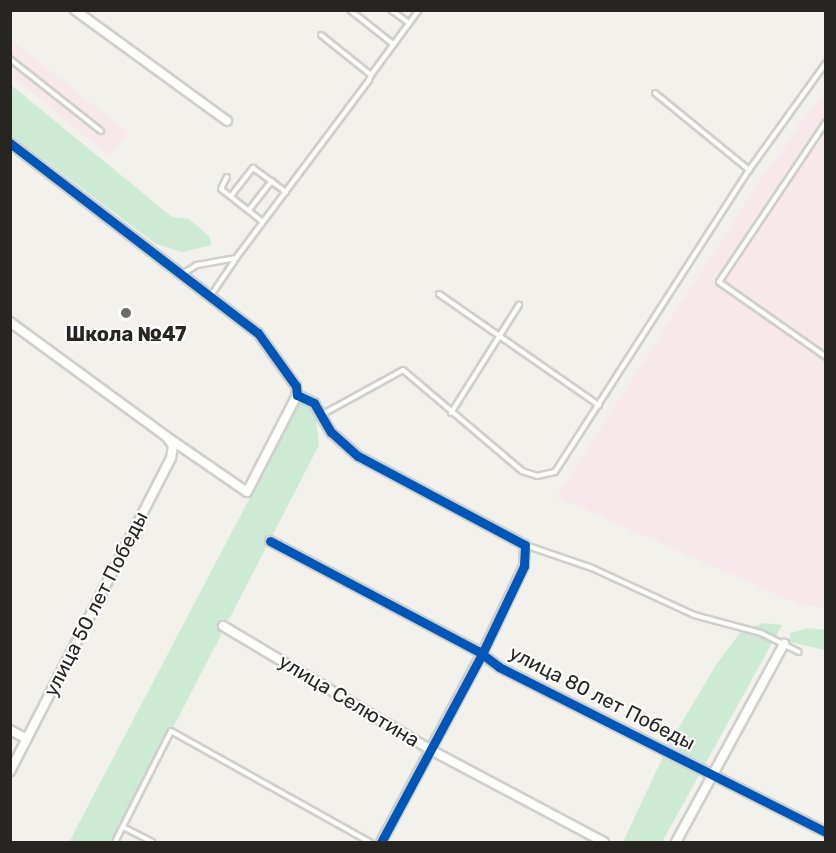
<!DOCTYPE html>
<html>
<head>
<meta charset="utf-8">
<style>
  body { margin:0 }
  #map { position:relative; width:836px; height:853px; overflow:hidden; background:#f2f1ec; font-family:Rubik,sans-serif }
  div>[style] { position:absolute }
  .industrial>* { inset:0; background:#f6e8eb }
  .green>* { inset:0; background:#cdead5 }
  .roads { filter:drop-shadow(2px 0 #cfcfcb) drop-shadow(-2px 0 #cfcfcb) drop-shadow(0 2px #cfcfcb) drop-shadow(0 -2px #cfcfcb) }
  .service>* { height:4px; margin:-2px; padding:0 2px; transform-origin:2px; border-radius:2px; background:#fdfdfc }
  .minor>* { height:8px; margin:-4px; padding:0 4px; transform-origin:4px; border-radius:4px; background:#fdfdfc }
  .cycleway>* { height:9px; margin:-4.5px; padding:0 4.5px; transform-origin:4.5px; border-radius:4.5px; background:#0057b8 }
  .dots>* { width:16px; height:16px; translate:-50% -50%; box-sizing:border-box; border:3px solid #fff; border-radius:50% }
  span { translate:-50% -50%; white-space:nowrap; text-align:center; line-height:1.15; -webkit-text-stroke:4.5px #fff; paint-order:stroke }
  .poi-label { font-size:20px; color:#262522; font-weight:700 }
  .street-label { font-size:20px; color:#262522 }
  .frame { position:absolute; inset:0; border:12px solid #262522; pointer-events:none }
</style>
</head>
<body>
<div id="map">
  <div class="industrial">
    <div style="clip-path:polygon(10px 39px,128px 133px,109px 156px,11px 75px)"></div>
    <div style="clip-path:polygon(825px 91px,825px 609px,799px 604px,557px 497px,759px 182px)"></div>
  </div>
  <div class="green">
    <div style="clip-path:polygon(11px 85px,172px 217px,189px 219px,209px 236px,212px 245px,182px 252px,156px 244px,11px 135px)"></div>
    <div style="clip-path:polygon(293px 403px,309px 405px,316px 419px,319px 445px,114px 842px,69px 842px,254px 490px,255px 479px)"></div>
    <div style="clip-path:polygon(764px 623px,782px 625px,662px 842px,623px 842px,669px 744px,716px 665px,742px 630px)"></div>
    <div style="clip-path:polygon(809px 628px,825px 630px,825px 650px,790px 642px,790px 633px)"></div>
  </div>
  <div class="roads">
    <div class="service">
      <div style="left:350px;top:10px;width:55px;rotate:38.3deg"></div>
      <div style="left:391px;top:10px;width:22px;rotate:36deg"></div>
      <div style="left:10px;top:59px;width:116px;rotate:38.4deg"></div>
      <div style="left:371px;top:75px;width:81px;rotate:-53.6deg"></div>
      <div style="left:655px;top:93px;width:122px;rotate:39.3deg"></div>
      <div style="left:826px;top:122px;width:192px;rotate:123.8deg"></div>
      <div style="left:719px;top:282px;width:131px;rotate:35deg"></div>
      <div style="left:227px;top:177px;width:13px;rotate:117deg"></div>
      <div style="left:221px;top:189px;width:53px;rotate:38.2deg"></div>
      <div style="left:231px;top:196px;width:36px;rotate:-52deg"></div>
      <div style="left:253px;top:168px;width:41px;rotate:36deg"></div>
      <div style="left:249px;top:210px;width:37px;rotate:-52deg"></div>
      <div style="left:184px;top:273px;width:15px;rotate:-32deg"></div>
      <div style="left:197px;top:265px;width:40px;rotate:-10deg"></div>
      <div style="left:236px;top:258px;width:222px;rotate:-53.2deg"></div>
      <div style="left:369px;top:80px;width:5px;rotate:-68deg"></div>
      <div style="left:371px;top:75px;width:64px;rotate:-141.3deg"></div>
      <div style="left:212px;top:294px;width:40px;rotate:-56deg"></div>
      <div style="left:439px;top:294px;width:195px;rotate:34.8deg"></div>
      <div style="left:451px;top:413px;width:128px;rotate:-57.8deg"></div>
      <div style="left:323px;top:414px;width:91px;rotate:-28.8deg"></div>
      <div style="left:403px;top:370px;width:156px;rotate:40.3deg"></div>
      <div style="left:522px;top:471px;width:16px;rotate:18deg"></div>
      <div style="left:537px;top:476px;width:18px;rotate:-13deg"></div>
      <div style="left:555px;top:472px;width:359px;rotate:-57.3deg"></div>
      <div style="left:749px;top:170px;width:132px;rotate:-54.3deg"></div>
      <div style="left:525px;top:545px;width:71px;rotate:18.9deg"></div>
      <div style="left:592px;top:568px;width:112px;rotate:24.7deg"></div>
      <div style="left:694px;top:615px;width:69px;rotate:15deg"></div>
      <div style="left:761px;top:633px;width:42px;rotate:26.6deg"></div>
      <div style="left:123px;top:827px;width:33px;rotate:27deg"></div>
      <div style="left:115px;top:842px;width:124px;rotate:-63.2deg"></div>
      <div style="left:171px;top:731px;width:228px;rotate:29.2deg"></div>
    </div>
    <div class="minor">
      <div style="left:75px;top:10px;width:188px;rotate:36.1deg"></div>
      <div style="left:10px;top:143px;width:312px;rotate:37.5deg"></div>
      <div style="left:258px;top:333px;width:65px;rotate:54.4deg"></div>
      <div style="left:296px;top:386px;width:9px;rotate:84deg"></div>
      <div style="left:297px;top:395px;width:19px;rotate:25deg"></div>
      <div style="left:314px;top:403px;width:34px;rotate:60deg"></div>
      <div style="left:331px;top:432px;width:36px;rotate:42deg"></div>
      <div style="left:358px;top:456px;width:189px;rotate:28.1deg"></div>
      <div style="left:525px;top:545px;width:21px;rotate:93deg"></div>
      <div style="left:524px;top:566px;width:95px;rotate:115.5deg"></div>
      <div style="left:483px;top:652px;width:216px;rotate:118.2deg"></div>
      <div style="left:10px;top:322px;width:195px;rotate:36.2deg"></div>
      <div style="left:167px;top:437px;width:11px;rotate:56deg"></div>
      <div style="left:173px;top:446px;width:12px;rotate:99deg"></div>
      <div style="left:171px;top:458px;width:352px;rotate:117.2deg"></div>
      <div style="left:170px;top:439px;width:93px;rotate:34.5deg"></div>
      <div style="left:247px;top:492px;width:109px;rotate:-62.7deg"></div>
      <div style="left:270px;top:541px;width:235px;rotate:27.9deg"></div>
      <div style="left:478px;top:651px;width:26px;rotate:37deg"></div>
      <div style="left:499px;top:667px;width:366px;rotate:26.8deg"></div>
      <div style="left:223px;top:626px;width:240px;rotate:30.8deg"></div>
      <div style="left:429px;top:749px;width:198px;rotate:28deg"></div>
      <div style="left:10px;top:730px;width:19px;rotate:28deg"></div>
      <div style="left:676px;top:842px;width:226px;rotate:-61.4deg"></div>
    </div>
  </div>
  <div class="cycleway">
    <div style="left:10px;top:143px;width:312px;rotate:37.5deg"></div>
    <div style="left:258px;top:333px;width:65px;rotate:54.4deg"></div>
    <div style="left:296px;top:386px;width:9px;rotate:84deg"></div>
    <div style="left:297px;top:395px;width:19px;rotate:25deg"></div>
    <div style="left:314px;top:403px;width:34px;rotate:60deg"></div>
    <div style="left:331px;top:432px;width:36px;rotate:42deg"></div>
    <div style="left:358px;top:456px;width:189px;rotate:28.1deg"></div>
    <div style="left:525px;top:545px;width:21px;rotate:93deg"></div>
    <div style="left:524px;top:566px;width:95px;rotate:115.5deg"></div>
    <div style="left:483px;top:652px;width:216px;rotate:118.2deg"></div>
    <div style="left:270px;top:541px;width:235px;rotate:27.9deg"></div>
    <div style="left:478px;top:651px;width:26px;rotate:37deg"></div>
    <div style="left:499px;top:667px;width:366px;rotate:26.8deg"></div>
  </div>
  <div class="dots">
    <div style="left:126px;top:313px;background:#6d6c69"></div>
  </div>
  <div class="poi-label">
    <span style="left:126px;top:334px">Школа №47</span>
  </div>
  <div class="street-label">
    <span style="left:96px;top:604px;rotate:-63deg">улица 50 лет Победы</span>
    <span style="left:602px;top:698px;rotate:27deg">улица 80 лет Победы</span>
    <span style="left:349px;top:701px;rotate:31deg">улица Селютина</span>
  </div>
  <div class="frame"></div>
</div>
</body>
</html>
